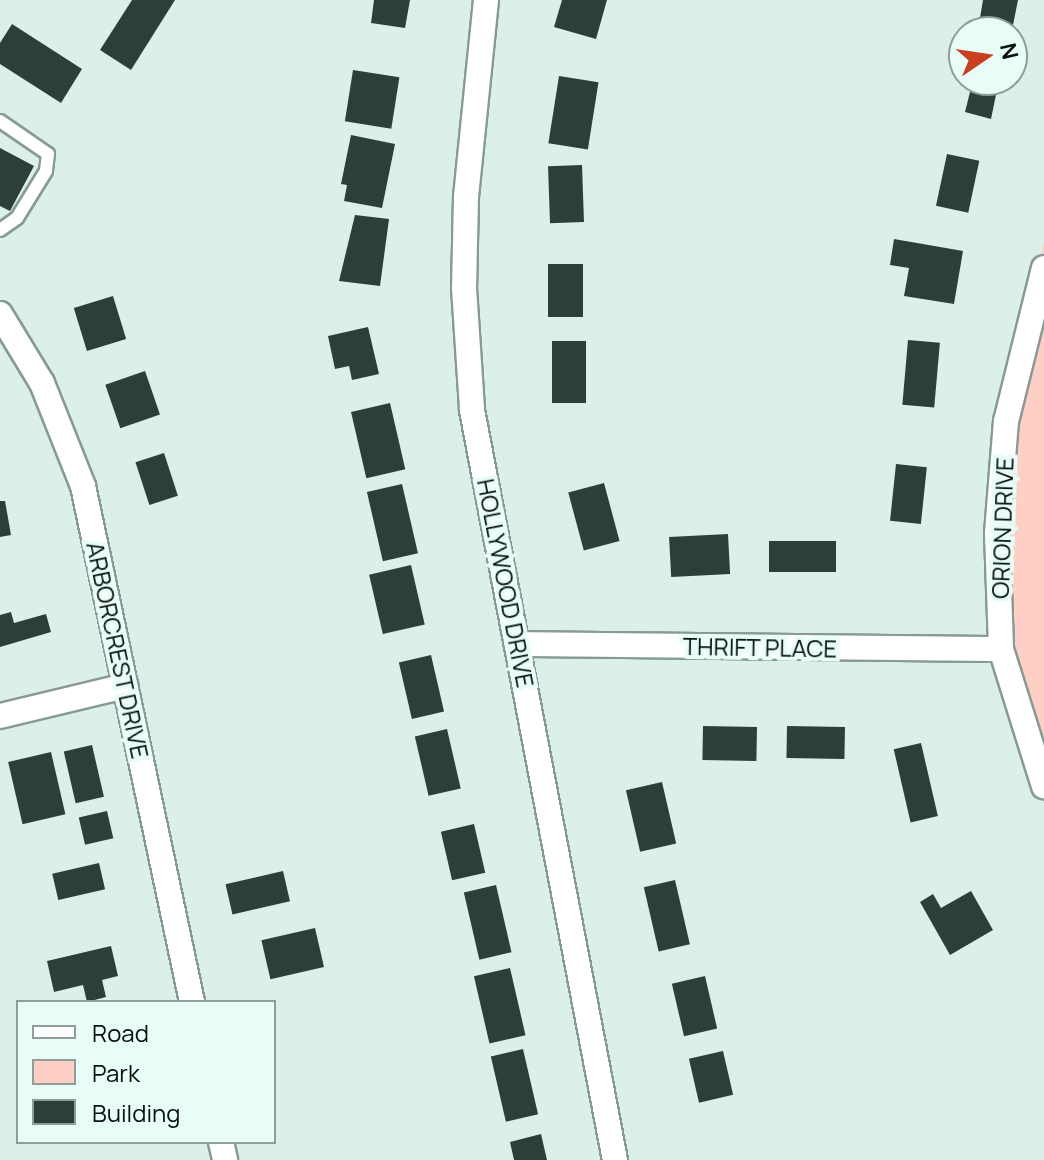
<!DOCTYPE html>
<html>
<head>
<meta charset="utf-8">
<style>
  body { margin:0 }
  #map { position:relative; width:1044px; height:1160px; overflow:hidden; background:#dbf0eb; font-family:Manrope,sans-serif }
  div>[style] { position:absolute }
  .green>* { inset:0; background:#fed0c5 }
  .building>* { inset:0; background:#2e3f3b; transform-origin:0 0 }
  .roads { filter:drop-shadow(2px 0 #879a96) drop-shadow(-2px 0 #879a96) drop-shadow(0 2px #879a96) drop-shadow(0 -2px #879a96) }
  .lane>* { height:12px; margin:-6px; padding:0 6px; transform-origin:6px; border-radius:6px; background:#fff }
  .street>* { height:24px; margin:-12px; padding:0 12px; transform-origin:12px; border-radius:12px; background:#fff }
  span { translate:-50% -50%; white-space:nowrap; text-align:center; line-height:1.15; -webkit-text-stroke:8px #e8fdf8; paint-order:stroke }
  .street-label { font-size:24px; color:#09100e }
  .legend { position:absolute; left:16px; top:1000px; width:260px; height:144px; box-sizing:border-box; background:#e8fdf8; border:2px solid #8f9e9a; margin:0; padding:10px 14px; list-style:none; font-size:24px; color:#09100e }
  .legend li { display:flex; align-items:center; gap:16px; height:40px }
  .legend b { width:40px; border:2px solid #8f9e9a }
  .north { position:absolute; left:948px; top:16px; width:80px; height:80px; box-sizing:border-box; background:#e8fdf8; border:2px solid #8f9e9a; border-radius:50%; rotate:77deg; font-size:22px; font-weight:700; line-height:32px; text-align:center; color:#09100e }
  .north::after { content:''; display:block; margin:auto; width:28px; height:36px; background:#c93f1f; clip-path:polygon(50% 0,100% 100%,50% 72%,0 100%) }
</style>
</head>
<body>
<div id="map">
  <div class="green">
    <div style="clip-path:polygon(1044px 243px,1044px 792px,1009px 641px,1010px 380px)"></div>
  </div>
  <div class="building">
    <div style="clip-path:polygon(132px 0,175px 0,131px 70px,100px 50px)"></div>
    <div style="clip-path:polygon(374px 0,410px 0,405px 28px,371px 23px)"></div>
    <div style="clip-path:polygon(562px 0,607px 0,596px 39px,554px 27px)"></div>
    <div style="clip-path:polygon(983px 0,1018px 0,1012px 30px,979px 24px)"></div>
    <div style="clip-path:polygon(12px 24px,82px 69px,61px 103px,0 64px,0 43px)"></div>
    <div style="left:353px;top:70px;width:47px;height:52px;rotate:9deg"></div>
    <div style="left:559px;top:76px;width:40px;height:68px;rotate:9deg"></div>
    <div style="clip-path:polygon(973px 80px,999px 80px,991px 119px,965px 112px)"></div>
    <div style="clip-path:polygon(351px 135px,395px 144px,382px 208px,344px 201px,347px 185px,341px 184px)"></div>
    <div style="clip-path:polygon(0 148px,34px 166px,10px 211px,0 206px)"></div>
    <div style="left:947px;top:154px;width:33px;height:53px;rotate:12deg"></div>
    <div style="left:582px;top:165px;width:57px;height:34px;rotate:88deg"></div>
    <div style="clip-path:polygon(355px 215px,389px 219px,380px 286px,339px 281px)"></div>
    <div style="clip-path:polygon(894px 239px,963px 251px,954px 304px,904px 296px,909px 268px,890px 265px)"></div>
    <div style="left:548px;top:264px;width:35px;height:53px"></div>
    <div style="left:113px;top:296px;width:45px;height:41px;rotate:73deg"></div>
    <div style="clip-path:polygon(368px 327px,379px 374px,352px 380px,349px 366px,335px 369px,328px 336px)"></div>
    <div style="left:908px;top:340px;width:32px;height:65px;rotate:5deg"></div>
    <div style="left:552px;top:341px;width:34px;height:62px"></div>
    <div style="left:145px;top:371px;width:46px;height:42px;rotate:71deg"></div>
    <div style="left:390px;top:403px;width:68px;height:40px;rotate:77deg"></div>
    <div style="left:164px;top:453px;width:45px;height:30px;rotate:72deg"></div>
    <div style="left:896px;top:464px;width:31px;height:57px;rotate:6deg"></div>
    <div style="left:604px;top:483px;width:60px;height:37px;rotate:75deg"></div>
    <div style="left:402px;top:484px;width:71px;height:36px;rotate:77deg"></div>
    <div style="clip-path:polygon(0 501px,5px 501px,11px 535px,0 537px)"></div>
    <div style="left:728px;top:534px;width:40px;height:59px;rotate:87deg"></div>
    <div style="left:769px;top:541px;width:67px;height:31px"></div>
    <div style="left:411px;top:565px;width:61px;height:43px;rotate:77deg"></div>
    <div style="clip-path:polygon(11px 612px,14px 623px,46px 614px,51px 632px,0 647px,0 615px)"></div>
    <div style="left:431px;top:655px;width:58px;height:33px;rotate:77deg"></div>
    <div style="left:703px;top:726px;width:54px;height:34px;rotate:1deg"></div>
    <div style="left:787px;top:726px;width:58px;height:32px;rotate:1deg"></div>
    <div style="left:447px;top:729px;width:61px;height:33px;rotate:77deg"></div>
    <div style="left:921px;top:743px;width:75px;height:28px;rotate:77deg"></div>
    <div style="left:92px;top:745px;width:53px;height:29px;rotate:77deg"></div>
    <div style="left:51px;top:752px;width:64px;height:44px;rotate:77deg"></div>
    <div style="left:662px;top:782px;width:63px;height:37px;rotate:77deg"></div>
    <div style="left:107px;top:811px;width:28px;height:29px;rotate:77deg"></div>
    <div style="left:474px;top:824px;width:50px;height:34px;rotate:77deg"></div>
    <div style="left:99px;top:863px;width:27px;height:48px;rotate:77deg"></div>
    <div style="left:283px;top:871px;width:31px;height:59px;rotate:77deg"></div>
    <div style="left:675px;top:880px;width:66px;height:32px;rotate:77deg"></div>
    <div style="left:496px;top:885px;width:69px;height:33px;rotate:77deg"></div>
    <div style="clip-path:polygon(971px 891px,993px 930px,950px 955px,920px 902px,933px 894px,941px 908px)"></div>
    <div style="left:315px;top:928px;width:40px;height:55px;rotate:77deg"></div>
    <div style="clip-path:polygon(111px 946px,118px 976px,102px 980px,106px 997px,87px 1002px,83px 985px,54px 992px,47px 961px)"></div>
    <div style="left:510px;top:968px;width:69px;height:37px;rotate:77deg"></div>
    <div style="left:705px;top:976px;width:54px;height:34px;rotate:77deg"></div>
    <div style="left:523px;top:1049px;width:67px;height:33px;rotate:77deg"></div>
    <div style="left:723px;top:1051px;width:45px;height:35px;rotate:77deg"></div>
    <div style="clip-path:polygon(541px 1134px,547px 1160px,514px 1160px,510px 1142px)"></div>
  </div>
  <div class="roads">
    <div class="lane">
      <div style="left:0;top:121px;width:58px;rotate:34.5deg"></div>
      <div style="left:48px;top:154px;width:17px;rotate:97deg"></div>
      <div style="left:46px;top:171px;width:55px;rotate:121.7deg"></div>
      <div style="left:17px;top:218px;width:21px;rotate:145deg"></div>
    </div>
    <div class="street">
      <div style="left:486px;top:0;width:197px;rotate:95.8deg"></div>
      <div style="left:466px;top:196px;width:92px;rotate:91.2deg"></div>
      <div style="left:464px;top:288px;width:122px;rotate:86.2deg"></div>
      <div style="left:472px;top:410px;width:764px;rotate:79.21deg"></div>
      <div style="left:1044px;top:268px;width:158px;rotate:103.9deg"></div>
      <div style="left:1006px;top:421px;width:112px;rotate:94.6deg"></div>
      <div style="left:997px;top:533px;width:116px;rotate:88deg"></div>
      <div style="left:1001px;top:649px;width:144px;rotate:72.6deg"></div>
      <div style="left:0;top:314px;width:81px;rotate:58.7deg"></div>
      <div style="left:42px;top:383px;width:111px;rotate:68.3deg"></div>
      <div style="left:83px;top:486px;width:527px;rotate:78.07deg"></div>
      <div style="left:519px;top:644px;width:482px;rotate:0.6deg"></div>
      <div style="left:0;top:716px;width:129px;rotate:-13.5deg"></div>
      <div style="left:221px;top:1142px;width:18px;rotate:77deg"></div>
    </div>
  </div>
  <div class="street-label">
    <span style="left:1002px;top:528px;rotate:-88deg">ORION DRIVE</span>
    <span style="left:506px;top:583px;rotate:79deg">HOLLYWOOD DRIVE</span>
    <span style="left:760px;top:647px;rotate:1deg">THRIFT PLACE</span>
    <span style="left:118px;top:650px;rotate:78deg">ARBORCREST DRIVE</span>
  </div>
  <ul class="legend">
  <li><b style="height:10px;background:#fff"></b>Road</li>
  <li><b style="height:22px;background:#fed0c5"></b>Park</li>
  <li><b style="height:22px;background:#2e3f3b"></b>Building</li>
  </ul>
  <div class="north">N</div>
</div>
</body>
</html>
